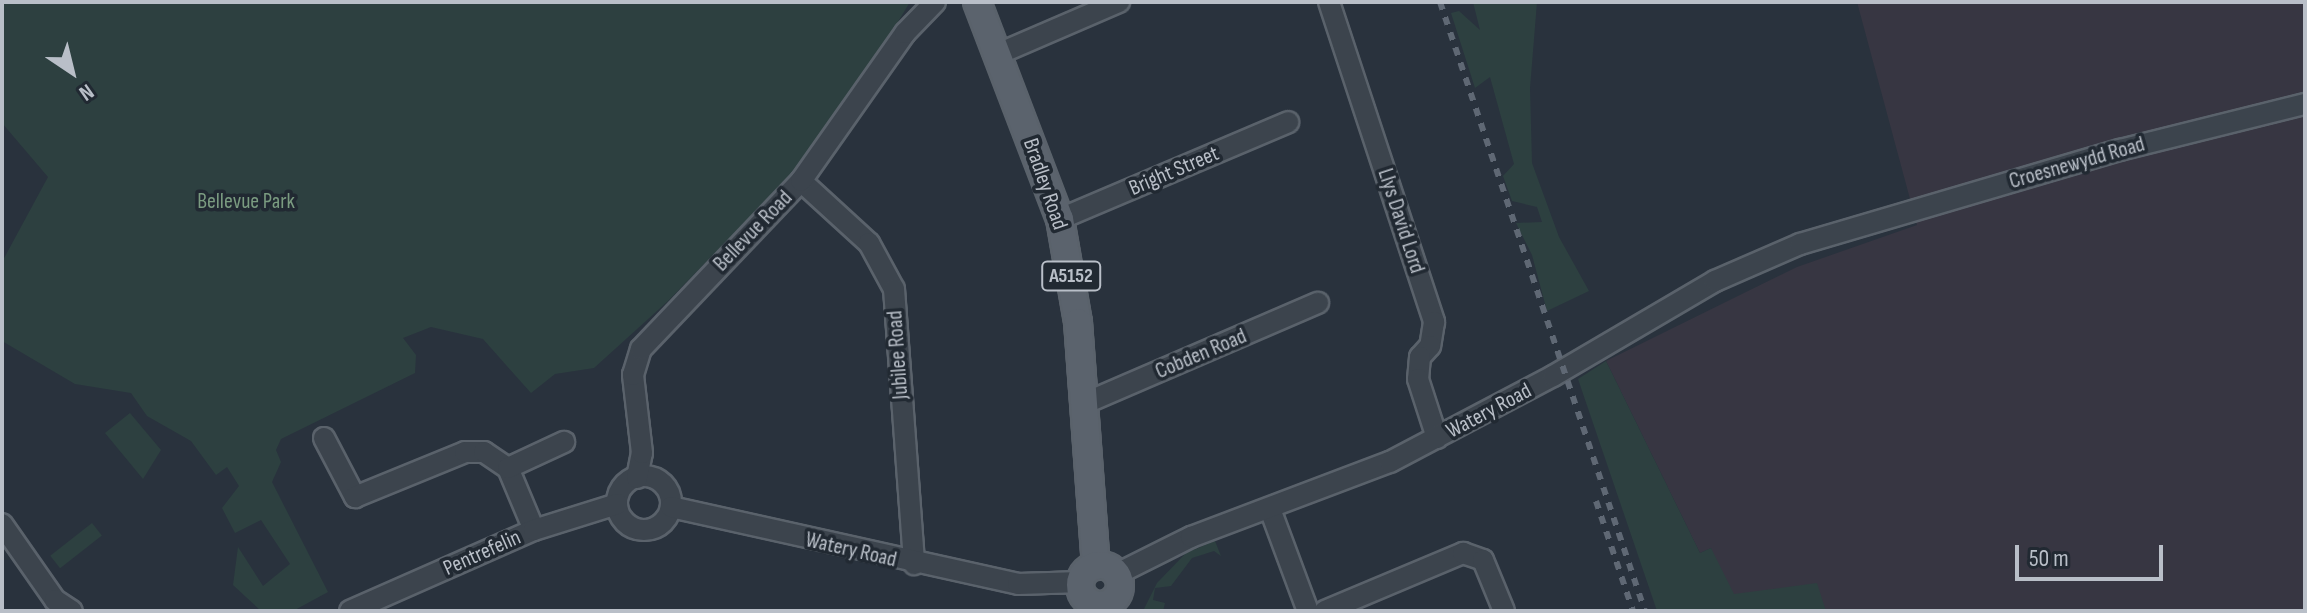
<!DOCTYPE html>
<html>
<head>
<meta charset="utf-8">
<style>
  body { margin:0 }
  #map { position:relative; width:2307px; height:613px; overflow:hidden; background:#29323d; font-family:"Sofia Sans Condensed",sans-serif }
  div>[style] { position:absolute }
  .medical>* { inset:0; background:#373642 }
  .green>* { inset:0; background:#2d4040; transform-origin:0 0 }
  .roads { filter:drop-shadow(2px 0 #5a626b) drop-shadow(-2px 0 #5a626b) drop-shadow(0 2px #5a626b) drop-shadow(0 -2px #5a626b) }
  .minor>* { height:20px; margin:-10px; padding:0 10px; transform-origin:10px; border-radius:10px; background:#3c444d }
  .minor>.ring { margin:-10px; padding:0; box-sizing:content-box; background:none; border:20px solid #3c444d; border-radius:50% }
  .major>* { height:26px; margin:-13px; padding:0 13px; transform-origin:13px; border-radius:13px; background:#5b636d }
  .major>.ring { margin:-13px; padding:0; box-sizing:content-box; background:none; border:26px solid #5b636d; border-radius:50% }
  .rail>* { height:6px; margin-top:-3px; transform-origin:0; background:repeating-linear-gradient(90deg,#5f6874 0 8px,transparent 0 16px) }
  span { translate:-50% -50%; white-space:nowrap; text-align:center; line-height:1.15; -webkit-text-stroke:7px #212932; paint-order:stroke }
  .shield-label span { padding:2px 6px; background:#212932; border:2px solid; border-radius:6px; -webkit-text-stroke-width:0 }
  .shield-label { font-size:20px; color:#b9bfc8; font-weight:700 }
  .street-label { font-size:22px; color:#b9bfc8 }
  .park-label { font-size:22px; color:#7a9b80 }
  .frame { position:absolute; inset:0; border:4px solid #b9bfc8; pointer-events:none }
  .north { position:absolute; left:32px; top:32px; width:80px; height:80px; -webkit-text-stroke:6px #212932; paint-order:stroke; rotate:145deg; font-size:22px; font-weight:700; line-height:32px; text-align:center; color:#b9bfc8 }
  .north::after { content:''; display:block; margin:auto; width:28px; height:36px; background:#b9bfc8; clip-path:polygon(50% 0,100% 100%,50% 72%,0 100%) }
  .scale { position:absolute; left:2015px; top:545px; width:148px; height:36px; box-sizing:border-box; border:4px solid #b9bfc8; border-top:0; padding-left:10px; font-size:24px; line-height:28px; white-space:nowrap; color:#b9bfc8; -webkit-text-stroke:6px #212932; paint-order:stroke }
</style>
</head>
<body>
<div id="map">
  <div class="medical">
    <div style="clip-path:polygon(1857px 2px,2305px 2px,2305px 611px,1722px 611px,1711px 548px,1700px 553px,1606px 361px,1797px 267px,1917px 225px)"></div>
  </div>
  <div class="green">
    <div style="clip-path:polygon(2px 2px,910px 2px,851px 99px,793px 173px,668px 301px,594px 368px,555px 374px,531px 393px,483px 339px,431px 327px,403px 338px,416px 355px,415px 373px,281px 439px,276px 450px,281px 462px,272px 482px,328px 592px,293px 611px,261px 611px,233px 585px,238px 547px,263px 586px,290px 564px,261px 520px,235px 533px,222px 508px,239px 486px,227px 467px,216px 475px,191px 441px,147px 416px,131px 393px,75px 384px,2px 341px,2px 262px,48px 177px,2px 123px)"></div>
    <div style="clip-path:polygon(1473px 2px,1537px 2px,1530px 88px,1532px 163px,1559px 237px,1589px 291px,1547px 311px,1532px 255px,1516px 223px,1542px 222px,1537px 207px,1512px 201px,1503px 176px,1514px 164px,1490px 77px,1475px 88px,1451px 13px,1459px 11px,1480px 30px)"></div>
    <div style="clip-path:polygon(1606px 361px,1700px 553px,1711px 548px,1734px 594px,1817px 583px,1826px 611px,1657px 611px,1578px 379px)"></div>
    <div style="clip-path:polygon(130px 413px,161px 450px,143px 479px,105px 433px)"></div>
    <div style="left:92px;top:523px;width:16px;height:53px;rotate:52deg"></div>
    <div style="clip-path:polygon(1215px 541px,1221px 556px,1214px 551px,1192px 558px,1171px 586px,1155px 588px,1153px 600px,1165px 603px,1163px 611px,1143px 611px,1157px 583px,1186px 553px)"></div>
  </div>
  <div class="roads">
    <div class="minor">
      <div style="left:1329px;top:2px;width:337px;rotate:71.8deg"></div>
      <div style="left:1434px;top:322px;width:24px;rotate:99deg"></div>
      <div style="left:1430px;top:346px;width:15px;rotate:132deg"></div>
      <div style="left:1420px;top:357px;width:22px;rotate:95deg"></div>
      <div style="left:1418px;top:379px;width:62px;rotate:72.1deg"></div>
      <div style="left:998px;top:54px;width:132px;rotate:-23.3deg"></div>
      <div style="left:801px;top:181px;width:92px;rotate:42.4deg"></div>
      <div style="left:869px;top:243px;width:52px;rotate:61.5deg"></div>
      <div style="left:894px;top:289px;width:276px;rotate:85.8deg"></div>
      <div style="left:1060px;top:219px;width:248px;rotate:-23deg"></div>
      <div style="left:1083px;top:404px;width:256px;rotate:-23.3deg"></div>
      <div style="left:324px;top:438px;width:67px;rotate:62.3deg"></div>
      <div style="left:355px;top:497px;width:119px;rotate:-22.2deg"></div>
      <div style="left:465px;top:452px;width:19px"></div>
      <div style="left:484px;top:452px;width:29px;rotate:34deg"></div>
      <div style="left:508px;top:468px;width:67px;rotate:67.2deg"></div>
      <div style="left:508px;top:468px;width:62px;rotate:-24.9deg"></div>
      <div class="ring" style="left:617px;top:476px;width:34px;height:34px"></div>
      <div style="left:637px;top:478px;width:25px;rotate:-79deg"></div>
      <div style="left:642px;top:453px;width:79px;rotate:-96.6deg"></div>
      <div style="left:633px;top:375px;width:27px;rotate:-73deg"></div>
      <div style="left:641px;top:349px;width:232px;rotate:-46.4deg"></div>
      <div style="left:801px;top:181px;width:181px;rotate:-54.9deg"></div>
      <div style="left:905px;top:33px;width:43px;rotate:-45.9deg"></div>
      <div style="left:671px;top:507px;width:355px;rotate:12.5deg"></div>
      <div style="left:1018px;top:584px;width:63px;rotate:-1.8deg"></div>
      <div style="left:1270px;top:509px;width:109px;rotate:69.6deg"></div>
      <div style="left:2px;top:524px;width:93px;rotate:55.1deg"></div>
      <div style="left:55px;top:600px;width:20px;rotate:33deg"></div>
      <div style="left:1117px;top:574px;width:83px;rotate:-26.6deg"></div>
      <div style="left:1191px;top:537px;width:213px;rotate:-20.7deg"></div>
      <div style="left:1390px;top:462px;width:184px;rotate:-27.8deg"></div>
      <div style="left:1553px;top:376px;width:188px;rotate:-30.4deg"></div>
      <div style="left:1715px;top:281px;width:93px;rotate:-23.5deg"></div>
      <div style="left:1800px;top:244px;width:334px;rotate:-16.4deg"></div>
      <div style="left:2120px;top:150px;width:191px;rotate:-14deg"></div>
      <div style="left:350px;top:611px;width:201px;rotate:-23.8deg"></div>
      <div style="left:534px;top:530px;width:87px;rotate:-17.4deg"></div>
      <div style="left:1325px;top:611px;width:150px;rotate:-22.8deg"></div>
      <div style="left:1463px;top:553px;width:21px;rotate:19deg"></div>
      <div style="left:1483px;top:560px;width:55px;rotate:67.6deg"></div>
    </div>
    <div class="major">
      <div style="left:977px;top:2px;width:232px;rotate:69.1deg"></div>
      <div style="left:1060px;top:219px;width:105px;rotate:80.1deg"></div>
      <div style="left:1078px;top:322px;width:245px;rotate:85.8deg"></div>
      <div class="ring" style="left:1080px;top:565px;width:14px;height:14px"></div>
    </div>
  </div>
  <div class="rail">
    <div style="left:1440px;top:2px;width:643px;rotate:71.4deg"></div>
    <div style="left:1596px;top:501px;width:116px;rotate:71.4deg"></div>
  </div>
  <div class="shield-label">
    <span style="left:1071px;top:276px">A5152</span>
  </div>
  <div class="street-label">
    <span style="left:2077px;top:163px;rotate:-16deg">Croesnewydd Road</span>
    <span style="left:1174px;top:171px;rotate:-23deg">Bright Street</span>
    <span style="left:1045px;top:184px;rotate:71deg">Bradley Road</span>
    <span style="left:1401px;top:221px;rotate:72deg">Llys David Lord</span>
    <span style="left:753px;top:231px;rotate:-46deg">Bellevue Road</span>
    <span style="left:1201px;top:354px;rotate:-23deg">Cobden Road</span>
    <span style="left:898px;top:355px;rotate:-94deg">Jubilee Road</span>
    <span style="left:1489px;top:411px;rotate:-28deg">Watery Road</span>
    <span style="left:851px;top:550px;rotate:13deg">Watery Road</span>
    <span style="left:482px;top:553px;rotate:-24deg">Pentrefelin</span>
  </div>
  <div class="park-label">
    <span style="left:246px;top:202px">Bellevue Park</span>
  </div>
  <div class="frame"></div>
  <div class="north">N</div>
  <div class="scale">50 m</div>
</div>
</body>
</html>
